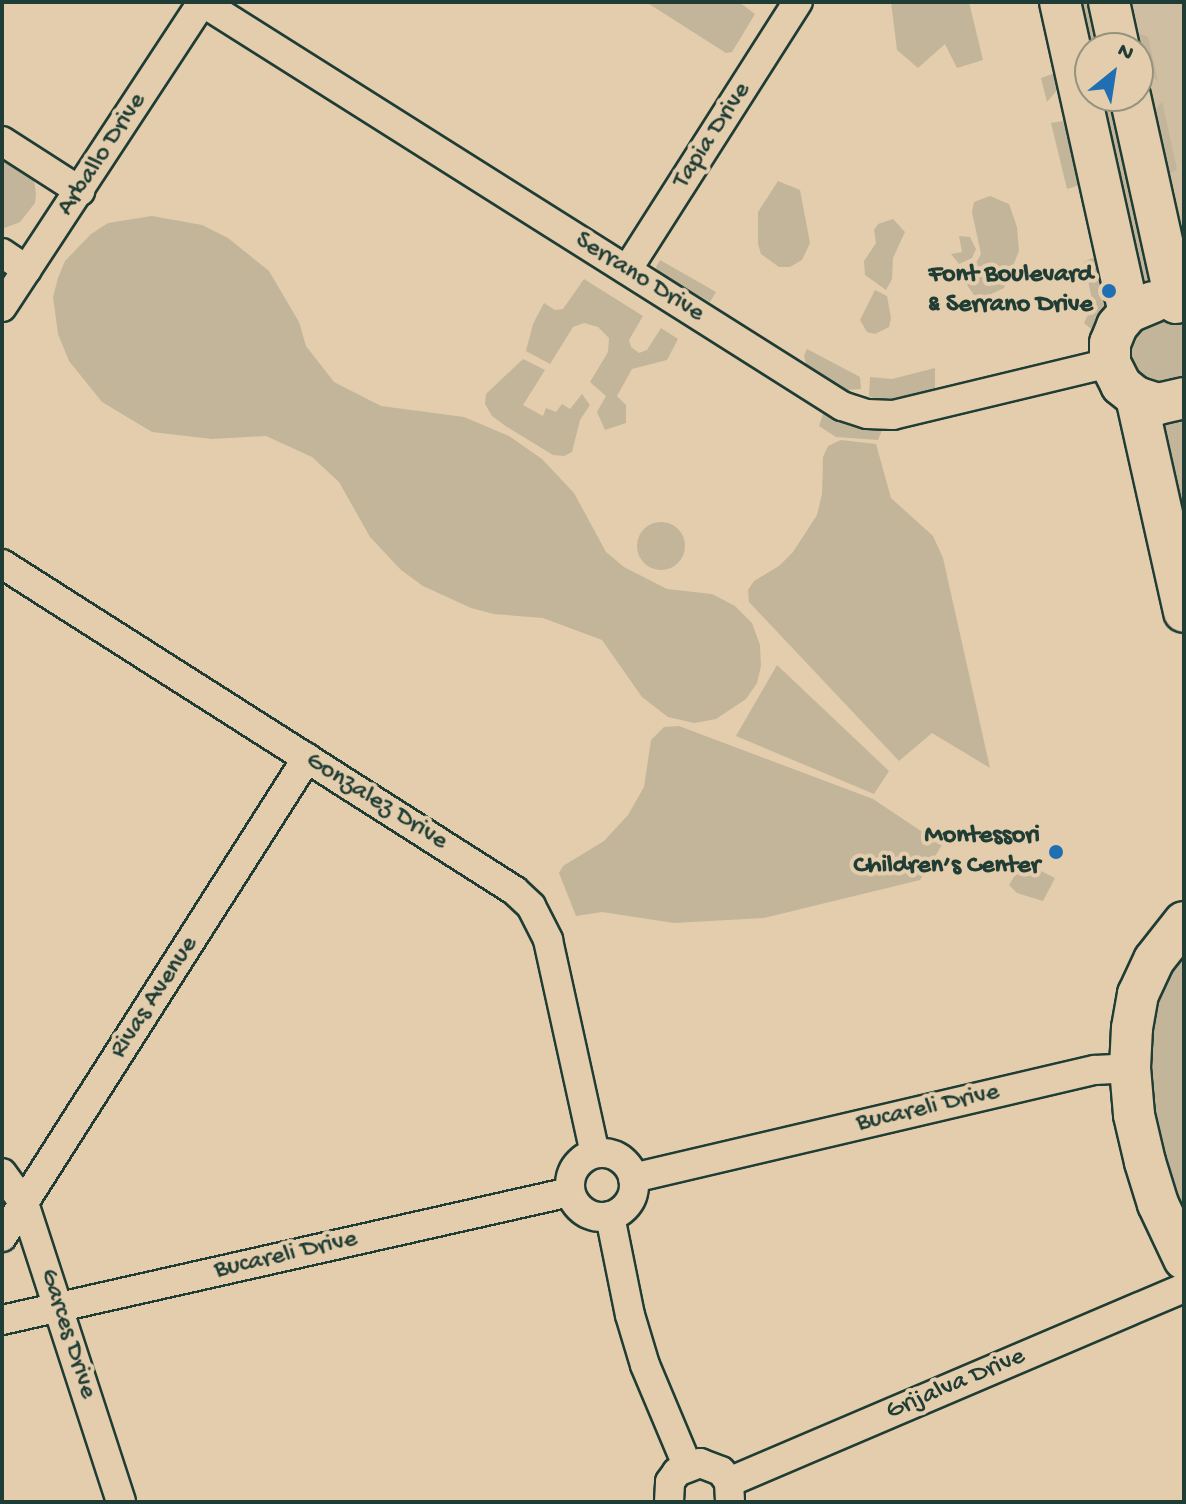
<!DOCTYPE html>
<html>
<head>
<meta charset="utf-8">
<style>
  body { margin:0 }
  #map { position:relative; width:1186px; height:1504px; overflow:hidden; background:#e3cdad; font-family:"Gochi Hand",sans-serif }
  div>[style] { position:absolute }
  .built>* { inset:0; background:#cfbea1 }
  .green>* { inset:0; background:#c3b59a }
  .round { border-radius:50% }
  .roads { filter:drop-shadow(2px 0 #1f3d34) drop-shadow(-2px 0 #1f3d34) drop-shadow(0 2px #1f3d34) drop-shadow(0 -2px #1f3d34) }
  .street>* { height:28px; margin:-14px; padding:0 14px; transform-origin:14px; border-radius:14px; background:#e3cdad }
  .street>.ring { margin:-14px; padding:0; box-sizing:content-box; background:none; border:28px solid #e3cdad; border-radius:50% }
  .secondary>* { height:40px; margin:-20px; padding:0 20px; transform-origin:20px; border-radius:20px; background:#e3cdad }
  .dots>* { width:22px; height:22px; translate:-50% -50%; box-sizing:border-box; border:4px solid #e3cdad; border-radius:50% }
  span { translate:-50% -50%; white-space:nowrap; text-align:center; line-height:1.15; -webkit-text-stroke:8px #e3cdad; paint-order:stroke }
  .street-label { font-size:26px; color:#1f3d34 }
  .poi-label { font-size:26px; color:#1f3d34; font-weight:700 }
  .right { translate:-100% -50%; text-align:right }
  .frame { position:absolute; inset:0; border:4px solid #1f3d34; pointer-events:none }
  .north { position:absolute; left:1074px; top:32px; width:80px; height:80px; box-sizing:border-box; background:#e3cdad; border:2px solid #95937d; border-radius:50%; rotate:30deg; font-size:22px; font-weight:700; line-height:32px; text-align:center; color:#1f3d34 }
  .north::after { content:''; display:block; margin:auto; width:28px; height:36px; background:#1f6fb2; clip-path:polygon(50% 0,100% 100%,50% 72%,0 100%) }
</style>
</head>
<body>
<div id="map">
  <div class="built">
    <div style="clip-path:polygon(1115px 2px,1184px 2px,1184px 292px,1138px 96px,1138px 48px)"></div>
  </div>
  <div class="green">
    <div style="clip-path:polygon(646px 2px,739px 2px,755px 14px,732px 52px,726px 53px)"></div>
    <div style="clip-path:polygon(891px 2px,969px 2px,983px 60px,957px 68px,945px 44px,918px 68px,897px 50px)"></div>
    <div style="clip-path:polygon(1071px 2px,1094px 2px,1104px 48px,1090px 48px)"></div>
    <div style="clip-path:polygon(1140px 34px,1148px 37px,1158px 81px,1138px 68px,1138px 48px,1132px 45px)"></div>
    <div style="clip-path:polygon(1058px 72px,1059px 88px,1047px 102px,1041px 78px)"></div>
    <div style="clip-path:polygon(1092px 96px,1115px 96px,1155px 282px,1142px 285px)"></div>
    <div style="clip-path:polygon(1162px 101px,1177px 169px,1171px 173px,1166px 172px,1148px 123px)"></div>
    <div style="clip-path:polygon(1063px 121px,1069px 124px,1083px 175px,1080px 185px,1067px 189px,1051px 123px)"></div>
    <div style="clip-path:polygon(2px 151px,24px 165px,34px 180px,36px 194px,35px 203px,20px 222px,2px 229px)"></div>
    <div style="clip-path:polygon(778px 181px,800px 190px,810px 243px,802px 260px,790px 267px,779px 267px,761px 254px,758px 244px,758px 212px)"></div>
    <div style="clip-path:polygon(990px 196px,1009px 204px,1017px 227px,1019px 251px,1004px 288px,985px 297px,974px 295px,965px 282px,981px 254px,972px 212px,974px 202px)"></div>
    <div style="clip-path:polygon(152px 216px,202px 225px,228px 238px,269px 271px,299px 322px,306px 346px,334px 382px,381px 406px,464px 417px,509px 436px,542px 459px,574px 493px,606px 552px,624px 567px,667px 589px,712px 594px,735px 606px,752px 623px,760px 645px,761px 666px,757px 683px,746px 699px,716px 719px,694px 723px,668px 717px,642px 697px,602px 640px,543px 618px,494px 614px,471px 608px,423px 586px,401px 570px,370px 537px,339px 482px,312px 457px,266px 436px,212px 439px,152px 432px,102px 402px,69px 361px,58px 334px,53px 297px,58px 278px,65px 261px,91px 234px,108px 223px)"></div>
    <div style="clip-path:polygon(893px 219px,905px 232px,893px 258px,892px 279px,886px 290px,865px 275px,864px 261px,876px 243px,874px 230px,878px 224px)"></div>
    <div style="clip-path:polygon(959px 236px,970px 237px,976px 249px,972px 258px,959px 264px,951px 254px,962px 252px)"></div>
    <div style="clip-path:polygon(1092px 258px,1100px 259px,1112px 304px,1092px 330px,1084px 323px,1093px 304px,1084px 262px)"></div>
    <div style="clip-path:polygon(660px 260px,716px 292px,710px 302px,659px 273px,656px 267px)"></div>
    <div style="clip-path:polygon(584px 279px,643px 316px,629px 340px,631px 347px,639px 353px,647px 350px,661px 328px,678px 339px,667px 360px,632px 369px,617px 396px,626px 405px,626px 423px,605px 430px,597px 412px,606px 396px,590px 382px,608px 352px,609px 338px,598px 327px,584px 323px,573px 327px,550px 364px,526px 351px,533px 324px,544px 303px,555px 310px,563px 309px)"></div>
    <div style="clip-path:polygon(875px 290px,887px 296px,891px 318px,889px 327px,875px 334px,867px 332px,860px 320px)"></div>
    <div style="clip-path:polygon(1143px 312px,1184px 318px,1184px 374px,1170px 382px,1146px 381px,1127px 365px,1125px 329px)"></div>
    <div style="clip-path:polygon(807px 349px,860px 377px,861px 389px,847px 390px,807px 367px,804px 356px)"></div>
    <div style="clip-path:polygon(523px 359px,545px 370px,523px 405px,543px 416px,546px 408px,556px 412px,562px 404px,570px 409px,582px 394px,590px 405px,580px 420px,572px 452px,564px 456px,553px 455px,507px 427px,492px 416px,485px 404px,486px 394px)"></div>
    <div style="clip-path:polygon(935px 368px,935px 394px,878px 400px,869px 396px,870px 377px,892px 379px)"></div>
    <div style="clip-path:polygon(1184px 405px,1184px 567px,1149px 412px)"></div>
    <div style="clip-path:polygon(825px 408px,882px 430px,878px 440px,836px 437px,819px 426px)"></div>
    <div style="clip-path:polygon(841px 440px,876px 444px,891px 498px,933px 536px,943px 558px,990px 768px,932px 733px,899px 761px,749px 602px,748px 590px,754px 581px,779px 566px,793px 552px,817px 515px,822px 494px,823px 457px,828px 446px)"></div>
    <div class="round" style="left:637px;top:522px;width:48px;height:48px"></div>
    <div style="clip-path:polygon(777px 665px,889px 771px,874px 794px,736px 736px)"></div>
    <div style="clip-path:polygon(679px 726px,873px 799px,942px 845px,920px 880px,764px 918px,674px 923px,602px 912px,576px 916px,559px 873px,563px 866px,604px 841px,628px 815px,644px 787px,651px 740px,664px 727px)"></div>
    <div style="clip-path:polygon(1023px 862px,1055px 878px,1043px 901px,1017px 893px,1009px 885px)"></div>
    <div style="clip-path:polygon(1184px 939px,1184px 1218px,1158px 1146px,1147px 1064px,1159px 977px)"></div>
  </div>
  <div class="roads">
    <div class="street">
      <div style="left:202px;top:2px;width:757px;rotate:32.26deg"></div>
      <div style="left:842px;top:406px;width:26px;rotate:18deg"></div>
      <div style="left:867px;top:414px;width:26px;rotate:2deg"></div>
      <div style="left:893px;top:415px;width:223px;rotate:-13.5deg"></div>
      <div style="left:2px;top:141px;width:93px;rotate:32.7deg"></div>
      <div style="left:2px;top:253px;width:30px;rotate:34deg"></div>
      <div style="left:627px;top:270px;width:318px;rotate:-57.5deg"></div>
      <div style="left:2px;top:307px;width:365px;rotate:-56.7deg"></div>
      <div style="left:2px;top:564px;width:608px;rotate:32.51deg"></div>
      <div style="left:515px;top:891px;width:22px;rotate:43deg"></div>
      <div style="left:531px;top:906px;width:38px;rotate:63deg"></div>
      <div style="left:548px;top:940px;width:218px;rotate:77.6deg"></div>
      <div class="ring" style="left:570px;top:1153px;width:36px;height:36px"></div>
      <div style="left:2px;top:1173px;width:37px;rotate:54deg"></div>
      <div style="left:24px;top:1203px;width:314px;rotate:72deg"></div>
      <div style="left:633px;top:1178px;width:474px;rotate:-13.2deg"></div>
      <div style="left:1095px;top:1070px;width:35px;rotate:-3deg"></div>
      <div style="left:610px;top:1216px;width:101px;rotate:78.6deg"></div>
      <div style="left:630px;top:1315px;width:52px;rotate:73.3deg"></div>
      <div style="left:645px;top:1365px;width:108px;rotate:67.2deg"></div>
      <div style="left:2px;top:1237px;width:568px;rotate:-57.51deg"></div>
      <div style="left:2px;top:1320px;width:582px;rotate:-12.7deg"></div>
      <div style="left:729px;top:1482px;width:495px;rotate:-23.1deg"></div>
      <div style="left:669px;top:1502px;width:20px;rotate:-87deg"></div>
      <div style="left:670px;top:1482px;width:12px;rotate:-55deg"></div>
      <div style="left:677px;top:1472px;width:25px;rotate:-21deg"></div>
      <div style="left:700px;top:1463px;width:22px;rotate:21deg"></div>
      <div style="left:721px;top:1471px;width:14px;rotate:54deg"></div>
      <div style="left:729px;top:1482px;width:20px;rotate:87deg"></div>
    </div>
    <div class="secondary">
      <div style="left:1060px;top:2px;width:318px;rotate:77.5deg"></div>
      <div style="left:1109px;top:2px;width:47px;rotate:77.7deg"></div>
      <div style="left:1130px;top:96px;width:212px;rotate:77.5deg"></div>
      <div style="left:1153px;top:302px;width:26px;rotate:157deg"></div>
      <div style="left:1129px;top:312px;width:18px;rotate:131deg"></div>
      <div style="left:1117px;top:326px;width:18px;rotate:112deg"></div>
      <div style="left:1110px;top:343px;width:20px;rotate:90deg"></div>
      <div style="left:1110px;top:363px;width:25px;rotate:63deg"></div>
      <div style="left:1121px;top:385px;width:19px;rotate:39deg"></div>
      <div style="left:1136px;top:397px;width:23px;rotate:18deg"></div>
      <div style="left:1158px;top:404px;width:27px;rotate:-13deg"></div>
      <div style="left:1136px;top:397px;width:220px;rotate:77.4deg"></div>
      <div style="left:1184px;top:922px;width:48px;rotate:128.3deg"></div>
      <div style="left:1154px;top:960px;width:38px;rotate:115deg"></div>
      <div style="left:1138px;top:994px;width:35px;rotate:100deg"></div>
      <div style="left:1132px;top:1028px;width:40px;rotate:92.9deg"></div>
      <div style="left:1130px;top:1068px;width:47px;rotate:85.1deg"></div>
      <div style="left:1134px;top:1115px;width:48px;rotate:76.8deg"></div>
      <div style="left:1145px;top:1162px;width:44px;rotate:72.8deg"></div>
      <div style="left:1158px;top:1204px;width:61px;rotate:64.7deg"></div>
    </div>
  </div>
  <div class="dots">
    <div style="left:1109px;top:291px;background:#1f6fb2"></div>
    <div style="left:1056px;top:852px;background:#1f6fb2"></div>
  </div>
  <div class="street-label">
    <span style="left:713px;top:136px;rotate:-57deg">Tapia Drive</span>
    <span style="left:103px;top:155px;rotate:-57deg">Arballo Drive</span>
    <span style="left:639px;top:278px;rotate:32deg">Serrano Drive</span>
    <span style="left:376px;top:802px;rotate:32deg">Gonzalez Drive</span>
    <span style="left:155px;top:998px;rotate:-57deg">Rivas Avenue</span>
    <span style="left:928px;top:1109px;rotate:-13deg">Bucareli Drive</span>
    <span style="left:286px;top:1256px;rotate:-13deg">Bucareli Drive</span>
    <span style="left:67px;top:1334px;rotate:72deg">Garces Drive</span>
    <span style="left:956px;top:1385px;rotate:-23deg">Grijalva Drive</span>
  </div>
  <div class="poi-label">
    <span class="right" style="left:1093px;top:291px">Font Boulevard<br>&amp; Serrano Drive</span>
    <span class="right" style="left:1040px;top:852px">Montessori<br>Children’s Center</span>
  </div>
  <div class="frame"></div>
  <div class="north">N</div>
</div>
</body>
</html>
